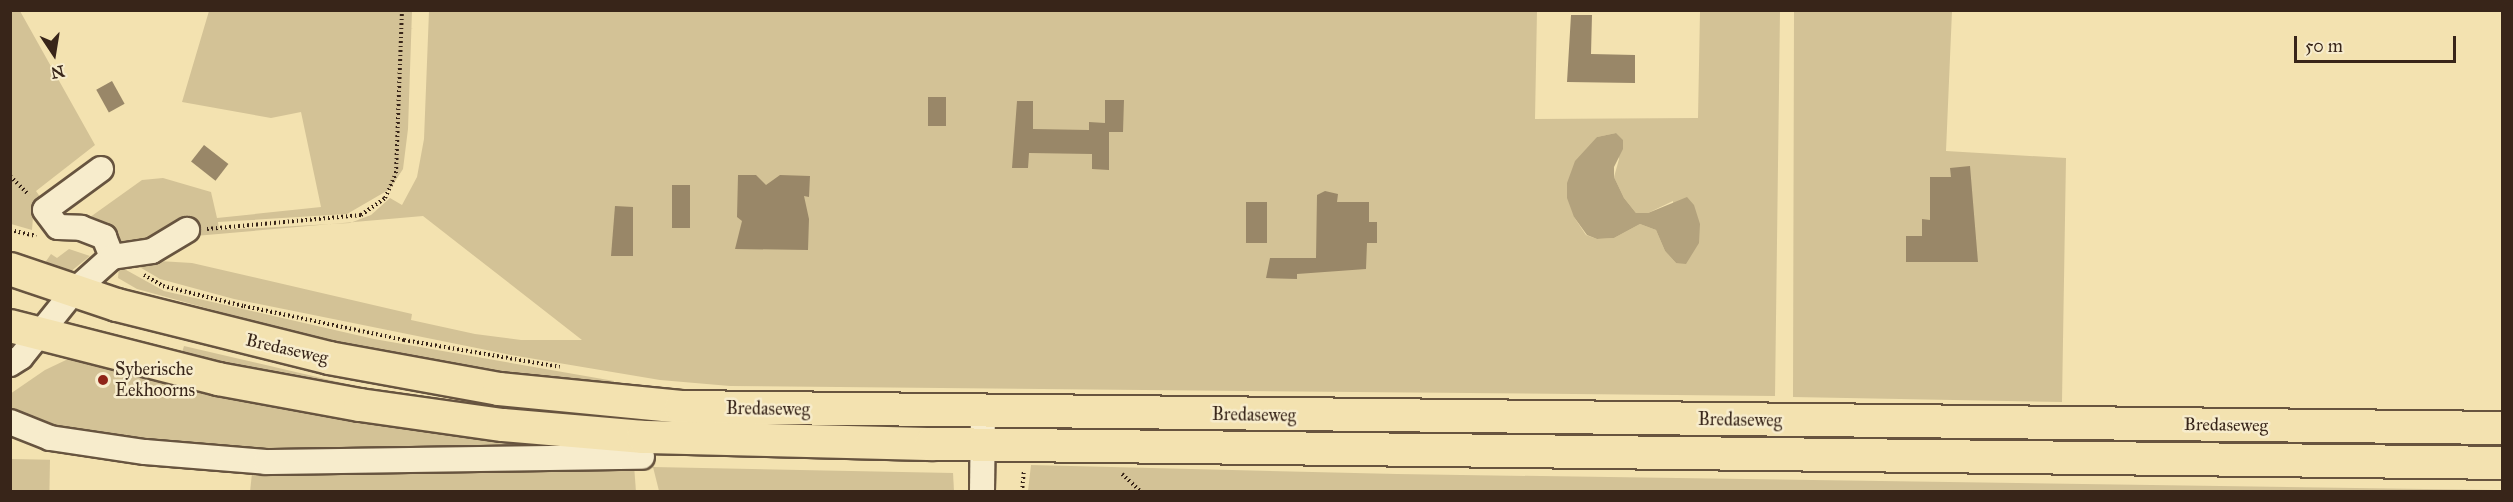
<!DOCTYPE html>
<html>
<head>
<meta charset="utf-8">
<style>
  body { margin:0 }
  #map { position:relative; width:2513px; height:502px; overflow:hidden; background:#f3e2b0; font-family:"IM FELL Great Primer",serif }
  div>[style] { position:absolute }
  .green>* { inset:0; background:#d3c296; transform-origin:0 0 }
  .water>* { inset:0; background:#b3a27d }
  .building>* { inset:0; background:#998768; transform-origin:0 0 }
  .path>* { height:4px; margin-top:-2px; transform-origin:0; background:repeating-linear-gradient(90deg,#382519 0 1.5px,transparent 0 4.5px) }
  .roads { filter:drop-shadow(2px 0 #67543f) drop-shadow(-2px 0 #67543f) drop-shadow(0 2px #67543f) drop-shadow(0 -2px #67543f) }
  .minor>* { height:24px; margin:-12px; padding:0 12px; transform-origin:12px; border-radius:12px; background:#f7eccc }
  .major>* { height:32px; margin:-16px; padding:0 16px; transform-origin:16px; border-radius:16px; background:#f3e2b0 }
  .dots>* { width:16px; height:16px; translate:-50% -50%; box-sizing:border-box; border:3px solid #f7eccc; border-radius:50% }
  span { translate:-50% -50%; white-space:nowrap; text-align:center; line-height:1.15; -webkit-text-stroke:5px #f7eccc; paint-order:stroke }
  .street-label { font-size:18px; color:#382519 }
  .poi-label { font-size:18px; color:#382519 }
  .left { translate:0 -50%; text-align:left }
  .frame { position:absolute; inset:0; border:12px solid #382519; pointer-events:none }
  .north { position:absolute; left:24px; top:24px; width:60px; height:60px; -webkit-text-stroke:4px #f7eccc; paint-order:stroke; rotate:168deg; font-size:16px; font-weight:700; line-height:24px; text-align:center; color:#382519 }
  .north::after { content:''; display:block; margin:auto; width:21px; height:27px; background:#382519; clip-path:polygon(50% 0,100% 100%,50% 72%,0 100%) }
  .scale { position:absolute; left:2294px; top:36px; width:162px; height:27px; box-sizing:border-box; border:3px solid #382519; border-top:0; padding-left:8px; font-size:18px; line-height:21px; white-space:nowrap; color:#382519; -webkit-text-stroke:4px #f7eccc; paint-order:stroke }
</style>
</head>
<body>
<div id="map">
  <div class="green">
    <div style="clip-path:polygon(10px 11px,20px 11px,95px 145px,36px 191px,45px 204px,33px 217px,32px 230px,11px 224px)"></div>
    <div style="clip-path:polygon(evenodd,209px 11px,412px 11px,408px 129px,403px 169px,390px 189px,347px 214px,218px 222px,219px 230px,350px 223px,371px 215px,390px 198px,402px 205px,417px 177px,424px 139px,429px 11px,1537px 11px,1535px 119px,1698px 118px,1700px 11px,1780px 11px,1775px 396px,730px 386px,660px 380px,511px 355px,234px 299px,160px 279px,126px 259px,192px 263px,412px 314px,411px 320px,475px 334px,521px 340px,582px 340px,423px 216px,195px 236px,195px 242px,171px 246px,118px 243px,79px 225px,142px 180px,163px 178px,211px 192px,217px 218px,321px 207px,301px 112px,271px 118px,182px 102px,209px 11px,1616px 133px,1619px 159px,1614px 177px,1624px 198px,1636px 213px,1648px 213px,1673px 201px,1676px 263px,1665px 251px,1656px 230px,1640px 224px,1614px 238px,1597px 239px,1586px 235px,1574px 217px,1597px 137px,1616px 133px)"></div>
    <div style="clip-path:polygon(1794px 11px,1952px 11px,1946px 151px,2066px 158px,2062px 402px,1793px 397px)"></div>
    <div style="clip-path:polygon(69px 249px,90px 256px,70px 272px,42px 267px,51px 254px,57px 258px)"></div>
    <div style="clip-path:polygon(119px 266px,164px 291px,374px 339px,614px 381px,613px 390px,316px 345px,257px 322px,137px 289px,118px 278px)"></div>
    <div style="clip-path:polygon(184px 346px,364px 388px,544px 414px,475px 411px,180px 359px)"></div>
    <div style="clip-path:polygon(87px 359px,639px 448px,340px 453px,179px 446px,31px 426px,18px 418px,12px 408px,10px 394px,45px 370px,66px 360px)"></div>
    <div style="left:11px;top:459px;width:39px;height:32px;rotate:1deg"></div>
    <div style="clip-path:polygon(634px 465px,636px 492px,250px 492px,252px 473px)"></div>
    <div style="clip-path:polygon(1031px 465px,1397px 474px,2495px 490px,1028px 491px)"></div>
    <div style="clip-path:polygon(653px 467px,953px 473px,954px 491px,659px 491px)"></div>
  </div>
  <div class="water">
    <div style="clip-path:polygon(1616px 133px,1623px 140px,1623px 149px,1614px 167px,1614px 177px,1624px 198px,1636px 213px,1648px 213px,1687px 197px,1694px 205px,1700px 224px,1699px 243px,1686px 264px,1676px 263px,1665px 251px,1656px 230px,1640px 224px,1614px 238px,1597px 239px,1587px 235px,1574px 217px,1567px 198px,1567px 183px,1575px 161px,1597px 137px)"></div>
  </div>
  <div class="building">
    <div style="clip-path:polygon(1571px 15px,1592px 15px,1591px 54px,1635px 55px,1635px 83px,1567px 82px)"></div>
    <div style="left:112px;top:81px;width:26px;height:18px;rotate:61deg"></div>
    <div style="left:928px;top:97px;width:18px;height:29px"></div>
    <div style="clip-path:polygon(1105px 100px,1124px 100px,1123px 132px,1109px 132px,1109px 170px,1092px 169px,1092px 154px,1029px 153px,1028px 168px,1012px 168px,1017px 101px,1033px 101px,1033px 129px,1089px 130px,1089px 122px,1105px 123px)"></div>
    <div style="left:204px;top:145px;width:31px;height:21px;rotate:38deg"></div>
    <div style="clip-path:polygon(1970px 166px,1978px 262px,1906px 262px,1906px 236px,1922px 236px,1922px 219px,1930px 220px,1930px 177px,1951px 177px,1950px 168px)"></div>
    <div style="clip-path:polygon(738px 175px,756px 175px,766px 185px,780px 175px,810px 176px,809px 197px,804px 196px,809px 219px,808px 250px,735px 249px,742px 221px,737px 217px)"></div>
    <div style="left:672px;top:185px;width:18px;height:43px"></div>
    <div style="clip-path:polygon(1325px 191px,1338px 194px,1337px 202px,1369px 202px,1369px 222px,1377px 222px,1377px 243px,1367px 243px,1366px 269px,1297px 274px,1297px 279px,1266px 278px,1270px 258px,1316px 258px,1317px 195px)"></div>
    <div style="left:1246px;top:202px;width:21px;height:41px"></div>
    <div style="clip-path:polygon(615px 206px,633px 207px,633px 256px,611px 256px)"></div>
  </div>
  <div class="path">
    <div style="left:10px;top:176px;width:27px;rotate:45deg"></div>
    <div style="left:207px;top:229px;width:155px;rotate:-5.2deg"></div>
    <div style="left:361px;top:215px;width:29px;rotate:-35deg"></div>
    <div style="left:385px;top:198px;width:27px;rotate:-66deg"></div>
    <div style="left:396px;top:173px;width:163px;rotate:-87.9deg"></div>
    <div style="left:10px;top:230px;width:27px;rotate:13deg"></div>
    <div style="left:144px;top:275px;width:22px;rotate:30deg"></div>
    <div style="left:163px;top:286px;width:83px;rotate:13.9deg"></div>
    <div style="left:244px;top:306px;width:164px;rotate:12deg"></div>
    <div style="left:404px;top:340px;width:158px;rotate:9.8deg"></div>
    <div style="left:1122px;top:474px;width:26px;rotate:43deg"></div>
    <div style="left:1022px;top:492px;width:21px;rotate:-85deg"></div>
  </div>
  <div class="roads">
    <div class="minor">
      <div style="left:101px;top:169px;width:69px;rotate:143.8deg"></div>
      <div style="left:45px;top:210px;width:21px;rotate:53deg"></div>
      <div style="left:58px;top:227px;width:23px;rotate:2deg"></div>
      <div style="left:81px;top:228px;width:25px;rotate:21deg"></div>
      <div style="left:104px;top:237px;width:22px;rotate:68deg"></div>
      <div style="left:10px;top:364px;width:13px;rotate:-32deg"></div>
      <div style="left:21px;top:357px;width:83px;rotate:-51.3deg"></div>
      <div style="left:73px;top:292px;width:52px;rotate:-41.9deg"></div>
      <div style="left:112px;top:257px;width:40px;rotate:-8.5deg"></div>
      <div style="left:152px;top:251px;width:41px;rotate:-31deg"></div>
      <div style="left:10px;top:422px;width:43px;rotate:21.8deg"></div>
      <div style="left:50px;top:438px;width:96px;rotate:8.4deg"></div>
      <div style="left:145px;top:452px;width:121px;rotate:4.7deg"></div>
      <div style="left:266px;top:462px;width:376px;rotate:-0.8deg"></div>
      <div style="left:982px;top:492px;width:80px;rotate:-89.3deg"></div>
    </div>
    <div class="major">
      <div style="left:10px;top:269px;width:113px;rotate:18.6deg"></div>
      <div style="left:117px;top:305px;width:219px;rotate:14deg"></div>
      <div style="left:329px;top:358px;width:173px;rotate:10.3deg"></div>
      <div style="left:499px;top:389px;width:183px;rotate:5.6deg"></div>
      <div style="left:681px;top:407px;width:1821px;rotate:0.66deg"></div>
      <div style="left:10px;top:326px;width:215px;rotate:14.3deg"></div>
      <div style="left:218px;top:379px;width:144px;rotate:10.4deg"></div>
      <div style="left:360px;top:405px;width:144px;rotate:8deg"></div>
      <div style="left:503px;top:425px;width:141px;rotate:4.9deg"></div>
      <div style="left:643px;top:437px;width:288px;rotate:1.4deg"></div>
      <div style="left:931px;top:444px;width:1571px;rotate:0.69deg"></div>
    </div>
  </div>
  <div class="dots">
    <div style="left:103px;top:380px;background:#8f2418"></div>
  </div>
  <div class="street-label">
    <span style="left:287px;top:349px;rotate:13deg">Bredaseweg</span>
    <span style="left:768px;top:409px;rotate:1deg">Bredaseweg</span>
    <span style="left:1254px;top:415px;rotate:1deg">Bredaseweg</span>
    <span style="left:1740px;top:420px;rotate:1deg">Bredaseweg</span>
    <span style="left:2226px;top:425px;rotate:1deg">Bredaseweg</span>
  </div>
  <div class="poi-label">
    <span class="left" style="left:115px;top:380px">Syberische<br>Eekhoorns</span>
  </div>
  <div class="frame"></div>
  <div class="north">N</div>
  <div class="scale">50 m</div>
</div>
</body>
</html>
